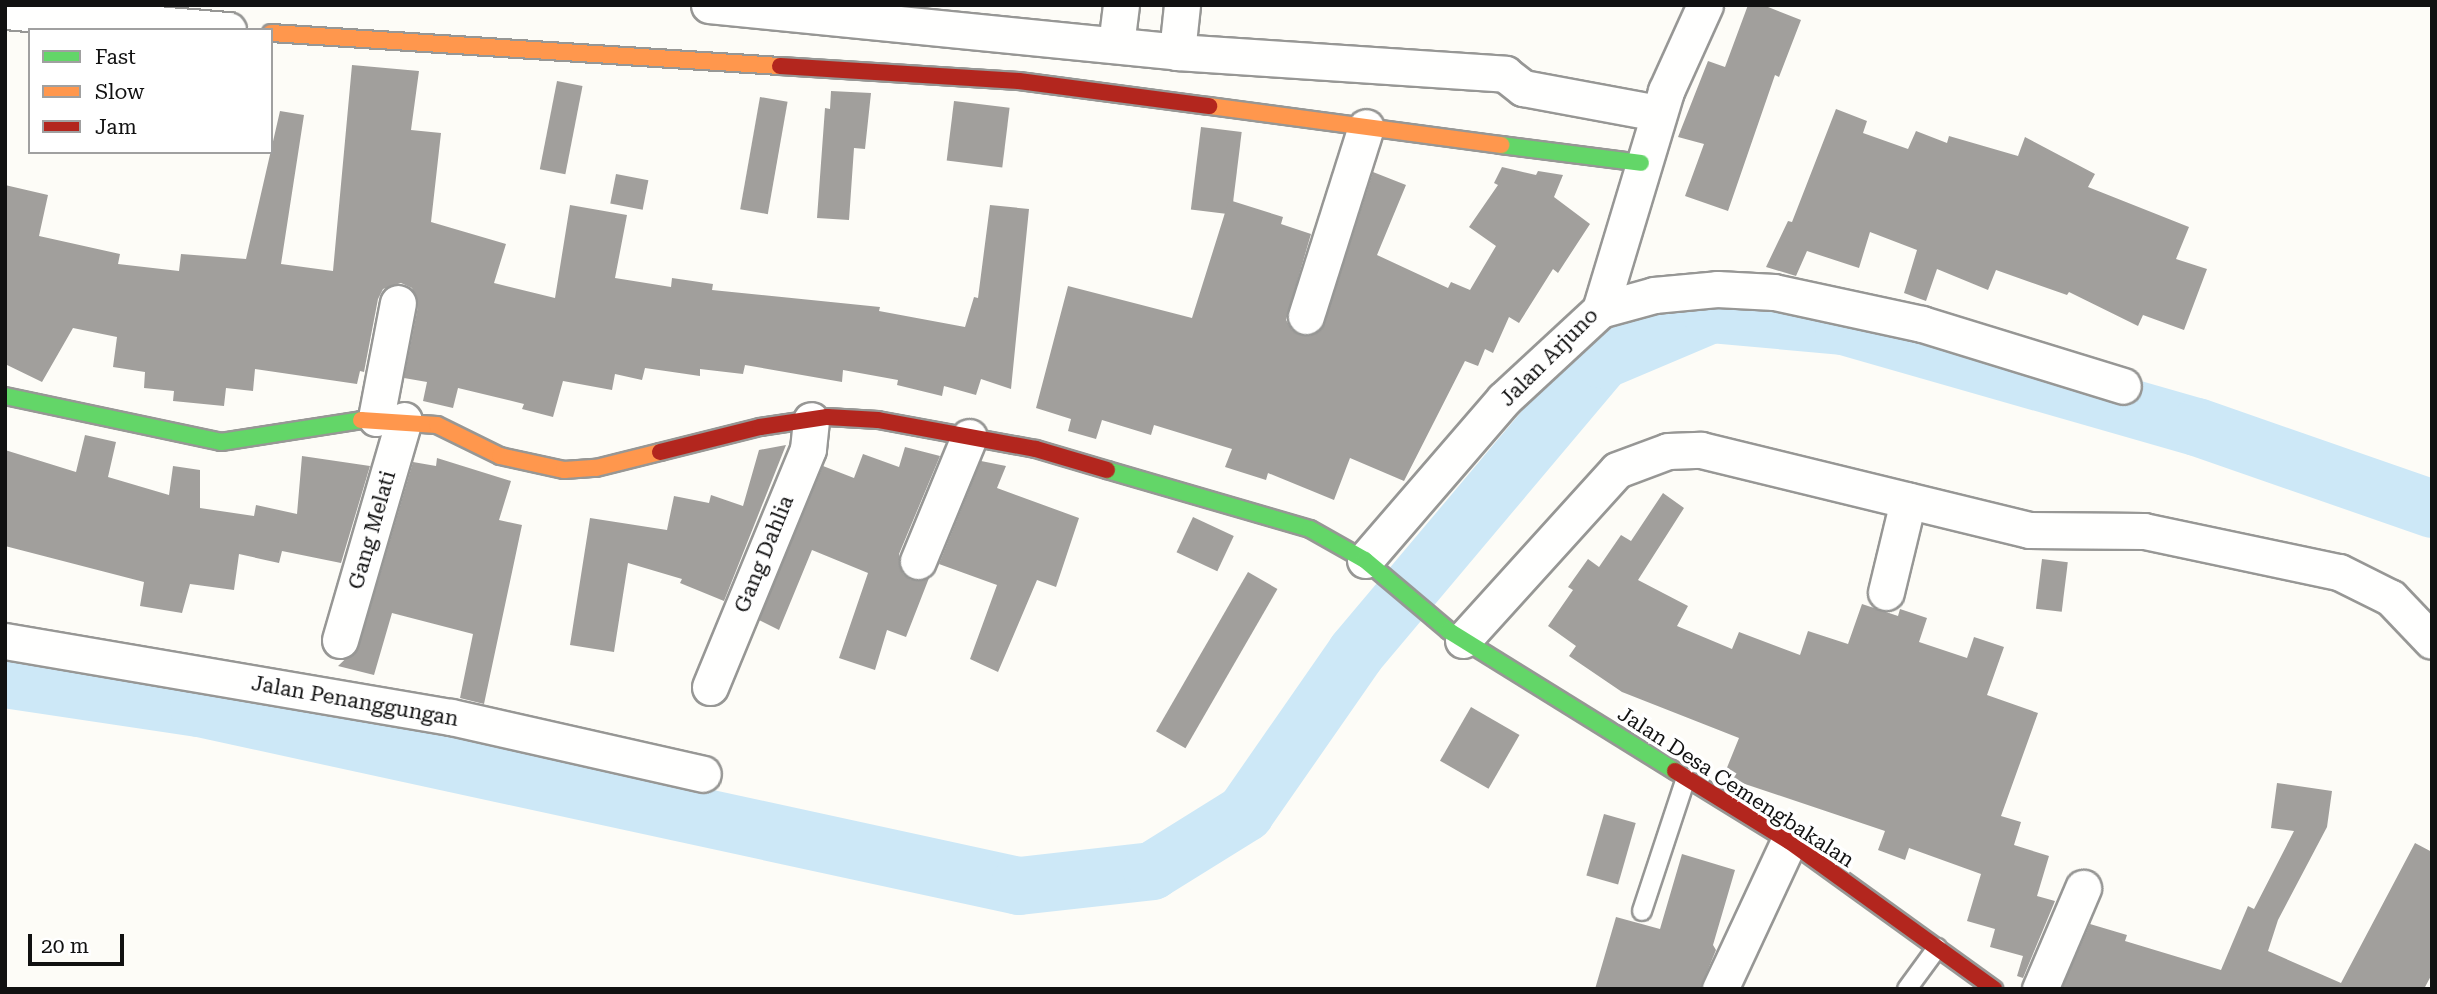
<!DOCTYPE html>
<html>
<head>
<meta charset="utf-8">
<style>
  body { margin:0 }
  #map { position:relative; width:2437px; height:994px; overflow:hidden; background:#fdfcf7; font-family:"Roboto Serif",serif }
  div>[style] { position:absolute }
  .river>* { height:58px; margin:-29px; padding:0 29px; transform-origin:29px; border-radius:29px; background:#cde8f7 }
  .building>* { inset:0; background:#a19f9c; transform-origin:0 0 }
  .roads { filter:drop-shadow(2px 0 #979795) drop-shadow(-2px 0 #979795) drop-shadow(0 2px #979795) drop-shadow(0 -2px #979795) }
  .lane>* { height:18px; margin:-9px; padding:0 9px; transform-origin:9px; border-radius:9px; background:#fffffe }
  .street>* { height:35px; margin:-17.5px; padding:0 17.5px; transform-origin:17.5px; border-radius:17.5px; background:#fffffe }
  .fast>* { height:16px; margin:-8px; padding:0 8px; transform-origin:8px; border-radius:8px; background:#63d668 }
  .slow>* { height:16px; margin:-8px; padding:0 8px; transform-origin:8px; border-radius:8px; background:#ff974d }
  .jam>* { height:16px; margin:-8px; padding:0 8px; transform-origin:8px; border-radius:8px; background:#b3261e }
  span { translate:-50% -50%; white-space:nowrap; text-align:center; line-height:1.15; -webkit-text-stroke:7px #fff; paint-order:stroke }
  .street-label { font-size:21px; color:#111 }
  .frame { position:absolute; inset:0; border:7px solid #111; pointer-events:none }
  .legend { position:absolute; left:28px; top:28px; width:245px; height:126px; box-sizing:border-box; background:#fff; border:2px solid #a0a0a0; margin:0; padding:9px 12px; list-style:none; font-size:21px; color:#111 }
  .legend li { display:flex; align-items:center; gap:14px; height:35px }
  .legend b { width:35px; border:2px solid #a0a0a0 }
  .scale { position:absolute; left:28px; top:934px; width:96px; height:32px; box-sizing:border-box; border:4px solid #111; border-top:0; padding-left:9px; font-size:21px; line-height:24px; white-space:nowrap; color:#111; -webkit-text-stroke:5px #fff; paint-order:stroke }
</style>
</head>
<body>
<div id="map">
  <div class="river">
    <div style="left:5px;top:679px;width:196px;rotate:8.5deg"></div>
    <div style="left:199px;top:708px;width:839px;rotate:12.25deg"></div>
    <div style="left:1019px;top:886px;width:134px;rotate:-6.4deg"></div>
    <div style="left:1152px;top:871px;width:110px;rotate:-31.9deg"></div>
    <div style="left:1245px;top:813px;width:195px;rotate:-55.2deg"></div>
    <div style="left:1356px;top:653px;width:383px;rotate:-49.9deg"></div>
    <div style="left:1603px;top:360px;width:118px;rotate:-22.9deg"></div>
    <div style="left:1712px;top:314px;width:133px;rotate:5.2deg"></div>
    <div style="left:1844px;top:326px;width:367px;rotate:16deg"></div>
    <div style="left:2197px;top:427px;width:249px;rotate:19.2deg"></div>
  </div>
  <div class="building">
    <div style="clip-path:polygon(1748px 5px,1763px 5px,1801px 20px,1779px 77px,1775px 75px,1728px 211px,1685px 196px,1704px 144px,1678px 137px,1708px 61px,1725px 67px)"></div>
    <div style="clip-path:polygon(352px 65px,419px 71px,411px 130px,441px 133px,431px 222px,506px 244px,494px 283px,555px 298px,570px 205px,627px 215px,615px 278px,671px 287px,672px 278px,713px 284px,712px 290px,880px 307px,879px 311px,965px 327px,974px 297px,978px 298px,990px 205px,1029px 209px,1011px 389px,981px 379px,976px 395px,944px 386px,942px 396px,897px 385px,898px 380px,843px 370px,842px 382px,745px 365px,743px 374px,700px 369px,700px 376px,645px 368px,642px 380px,615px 374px,612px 390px,563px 381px,553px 417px,522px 409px,524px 404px,458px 388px,453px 408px,423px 401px,427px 382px,404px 378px,418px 306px,412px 288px,401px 283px,383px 289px,378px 299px,364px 372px,360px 371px,357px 384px,255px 369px,253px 391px,226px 388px,224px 406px,173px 401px,174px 391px,144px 388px,145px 372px,113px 367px,117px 337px,73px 328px,42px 382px,5px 364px,5px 185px,48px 195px,39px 236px,120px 254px,118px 264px,179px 271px,181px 254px,246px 259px,280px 111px,304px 115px,281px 264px,333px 271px)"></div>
    <div style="left:557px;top:81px;width:26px;height:90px;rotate:11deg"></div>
    <div style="clip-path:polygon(831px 91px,871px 93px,865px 149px,854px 148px,849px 220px,817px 218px,825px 108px,830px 109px)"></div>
    <div style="left:760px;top:97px;width:28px;height:114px;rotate:10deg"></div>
    <div style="left:954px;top:101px;width:56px;height:60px;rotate:7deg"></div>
    <div style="clip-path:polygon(1836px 109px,1867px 121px,1863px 133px,1908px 149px,1916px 131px,1947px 143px,1949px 136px,2018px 156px,2025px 137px,2095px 174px,2088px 187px,2189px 227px,2176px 259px,2207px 269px,2184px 330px,2143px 315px,2138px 326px,2069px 292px,2067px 295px,1996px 270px,1988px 290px,1937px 269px,1926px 301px,1904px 293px,1917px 250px,1870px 232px,1859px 268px,1807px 251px,1796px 276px,1766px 267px,1788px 221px,1792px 222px)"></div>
    <div style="left:1201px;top:127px;width:41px;height:83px;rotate:7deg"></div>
    <div style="clip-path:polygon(1502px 167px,1536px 175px,1538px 171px,1563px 175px,1554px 197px,1590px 224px,1558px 273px,1553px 269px,1519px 323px,1509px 317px,1493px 353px,1485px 349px,1478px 366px,1465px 361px,1404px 481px,1350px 458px,1334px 500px,1268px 473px,1266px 480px,1225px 467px,1232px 449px,1154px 425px,1151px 435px,1102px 420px,1096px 439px,1068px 431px,1071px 419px,1036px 408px,1068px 286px,1192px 318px,1229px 200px,1283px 217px,1281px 224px,1311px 234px,1286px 320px,1292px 330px,1310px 336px,1325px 322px,1373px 172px,1406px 185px,1377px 255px,1448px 288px,1451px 282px,1470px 290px,1496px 246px,1469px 227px,1498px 185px,1494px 183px)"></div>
    <div style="left:616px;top:174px;width:33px;height:30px;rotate:11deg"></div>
    <div style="clip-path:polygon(85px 435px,116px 442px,108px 477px,169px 495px,173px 466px,200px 470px,200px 508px,254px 516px,256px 505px,297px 514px,302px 456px,370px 466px,341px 563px,282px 551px,279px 563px,239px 554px,234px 590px,190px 584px,182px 613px,140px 606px,144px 582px,5px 546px,5px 450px,76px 472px)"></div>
    <div style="clip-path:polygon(786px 445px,724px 601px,680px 583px,682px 579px,628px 563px,614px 652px,570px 645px,590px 518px,667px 530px,674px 496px,709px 503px,711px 495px,743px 506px,759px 450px)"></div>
    <div style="clip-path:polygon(905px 447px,940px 456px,899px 554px,903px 574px,911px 580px,929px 578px,906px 637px,887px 630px,875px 670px,839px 658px,868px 573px,812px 550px,779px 630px,759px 620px,823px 466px,854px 478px,863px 454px,899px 467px)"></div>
    <div style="clip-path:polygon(437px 458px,511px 481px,499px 520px,522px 525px,484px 704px,460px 698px,473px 634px,392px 613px,374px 675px,338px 666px,359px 646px,413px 462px,436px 466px)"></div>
    <div style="clip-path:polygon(981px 461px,1006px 466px,997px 488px,1079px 518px,1056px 587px,1037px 580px,998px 672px,970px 659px,997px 585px,939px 564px)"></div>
    <div style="clip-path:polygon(1663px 493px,1684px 508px,1638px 580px,1688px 606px,1677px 626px,1732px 649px,1739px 632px,1800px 655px,1808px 631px,1848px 644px,1862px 604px,1898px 616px,1900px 609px,1927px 618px,1919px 642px,1967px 658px,1974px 637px,2004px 647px,1987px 695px,2038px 713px,2001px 816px,2021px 822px,2014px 845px,2049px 856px,2037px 896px,2055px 901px,2023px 978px,2017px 976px,2023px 956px,1990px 947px,1995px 929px,1967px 921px,1981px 874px,1909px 848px,1905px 860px,1878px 850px,1885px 831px,1730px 779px,1724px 775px,1739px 738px,1622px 692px,1569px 656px,1576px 646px,1548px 626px,1573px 590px,1568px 587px,1588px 559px,1599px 567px,1621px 535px,1631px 541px)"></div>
    <div style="left:1193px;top:517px;width:45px;height:39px;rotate:25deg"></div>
    <div style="left:2042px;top:559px;width:26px;height:50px;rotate:7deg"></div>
    <div style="left:1248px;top:572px;width:34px;height:184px;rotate:30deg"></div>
    <div style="left:1471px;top:707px;width:56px;height:62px;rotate:30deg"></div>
    <div style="clip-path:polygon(2277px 783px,2332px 791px,2327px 827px,2278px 920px,2268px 951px,2341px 983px,2415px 843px,2432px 852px,2432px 974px,2424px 989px,2062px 988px,2090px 924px,2127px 935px,2125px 941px,2221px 970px,2248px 906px,2254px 909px,2294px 831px,2271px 828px)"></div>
    <div style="left:1604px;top:814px;width:33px;height:64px;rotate:16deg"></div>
    <div style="clip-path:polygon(1682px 854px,1735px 870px,1713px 945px,1716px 950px,1700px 989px,1595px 989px,1616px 917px,1660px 929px)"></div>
  </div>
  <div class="roads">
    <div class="lane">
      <div style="left:1642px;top:911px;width:140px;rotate:-71.7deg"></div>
      <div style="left:1907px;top:989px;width:51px;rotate:-53.8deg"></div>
    </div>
    <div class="street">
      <div style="left:709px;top:5px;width:470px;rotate:5.7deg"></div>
      <div style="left:1177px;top:52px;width:329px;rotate:3.8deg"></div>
      <div style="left:1505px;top:74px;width:23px;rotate:38deg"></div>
      <div style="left:1523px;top:88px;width:137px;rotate:10.5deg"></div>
      <div style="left:5px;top:11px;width:224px;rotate:4.9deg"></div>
      <div style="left:1116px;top:45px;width:40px;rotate:-82.9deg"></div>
      <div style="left:1177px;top:52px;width:47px;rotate:-83.9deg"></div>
      <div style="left:1600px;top:310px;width:56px;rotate:-15.5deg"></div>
      <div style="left:1654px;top:295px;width:63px;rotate:-5.4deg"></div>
      <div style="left:1717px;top:289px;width:57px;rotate:3deg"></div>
      <div style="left:1774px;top:292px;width:151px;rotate:12.2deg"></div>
      <div style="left:1922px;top:324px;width:210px;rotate:17.1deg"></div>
      <div style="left:1306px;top:316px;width:198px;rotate:-72.4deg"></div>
      <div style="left:376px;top:418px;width:117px;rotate:-79.2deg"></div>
      <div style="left:1365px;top:560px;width:213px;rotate:-49.2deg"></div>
      <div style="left:1504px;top:399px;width:131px;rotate:-42.8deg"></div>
      <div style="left:1600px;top:310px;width:229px;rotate:-73.2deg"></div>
      <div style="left:1666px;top:91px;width:94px;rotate:-65.6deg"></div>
      <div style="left:918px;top:561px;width:134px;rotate:-67.6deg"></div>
      <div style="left:1886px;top:592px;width:94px;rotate:-76.4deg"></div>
      <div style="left:340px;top:640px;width:229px;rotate:-73.8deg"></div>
      <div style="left:1463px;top:640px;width:229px;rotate:-47.8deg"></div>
      <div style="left:1617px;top:470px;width:54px;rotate:-20.4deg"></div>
      <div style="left:1668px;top:451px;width:33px;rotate:-2deg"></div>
      <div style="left:1701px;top:450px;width:338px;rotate:13.7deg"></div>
      <div style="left:2029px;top:530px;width:115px;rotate:0.5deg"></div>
      <div style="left:2144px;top:531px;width:199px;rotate:11.9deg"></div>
      <div style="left:2339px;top:572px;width:58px;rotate:26.6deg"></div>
      <div style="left:2391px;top:598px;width:59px;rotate:46.4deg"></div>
      <div style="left:5px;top:641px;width:452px;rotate:9.7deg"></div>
      <div style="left:451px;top:717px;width:258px;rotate:12.7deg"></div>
      <div style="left:710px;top:687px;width:257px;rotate:-67.6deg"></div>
      <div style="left:808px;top:449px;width:29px;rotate:-84deg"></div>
      <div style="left:1720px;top:989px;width:163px;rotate:-65deg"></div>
      <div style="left:2040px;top:989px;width:110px;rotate:-66.9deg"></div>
    </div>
    <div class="fast">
      <div style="left:1501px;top:145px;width:141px;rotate:7.3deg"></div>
      <div style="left:5px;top:396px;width:221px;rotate:12deg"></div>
      <div style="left:221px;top:442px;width:142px;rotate:-8.9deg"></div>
      <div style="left:1107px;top:470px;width:211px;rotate:16.2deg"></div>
      <div style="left:1310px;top:529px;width:63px;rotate:29.4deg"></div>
      <div style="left:1365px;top:560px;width:110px;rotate:40.2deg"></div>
      <div style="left:1449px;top:631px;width:266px;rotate:31.8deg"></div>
    </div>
    <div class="slow">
      <div style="left:271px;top:33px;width:510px;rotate:3.71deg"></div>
      <div style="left:1209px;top:106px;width:295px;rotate:7.6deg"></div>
      <div style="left:361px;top:420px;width:76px;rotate:3.8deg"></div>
      <div style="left:437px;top:425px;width:70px;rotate:26.2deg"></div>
      <div style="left:500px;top:456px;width:66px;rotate:12.3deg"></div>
      <div style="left:564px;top:470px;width:32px;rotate:-4deg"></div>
      <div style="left:596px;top:468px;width:66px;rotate:-14deg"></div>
    </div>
    <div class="jam">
      <div style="left:780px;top:66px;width:239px;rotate:3.6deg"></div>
      <div style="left:1019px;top:81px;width:192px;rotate:7.5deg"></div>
      <div style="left:660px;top:452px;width:103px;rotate:-14deg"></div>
      <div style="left:760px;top:427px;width:68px;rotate:-8.5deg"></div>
      <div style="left:827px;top:417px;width:51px;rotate:3.4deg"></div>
      <div style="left:878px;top:420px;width:161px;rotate:10.4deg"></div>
      <div style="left:1036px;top:449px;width:74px;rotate:16.5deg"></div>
      <div style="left:1675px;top:771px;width:134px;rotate:31.6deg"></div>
      <div style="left:1789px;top:841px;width:253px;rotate:35.8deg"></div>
    </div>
  </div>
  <div class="street-label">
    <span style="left:1549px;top:357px;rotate:-45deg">Jalan Arjuno</span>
    <span style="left:372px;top:530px;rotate:-74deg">Gang Melati</span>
    <span style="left:764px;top:554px;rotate:-68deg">Gang Dahlia</span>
    <span style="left:355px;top:701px;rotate:10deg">Jalan Penanggungan</span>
    <span style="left:1736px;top:787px;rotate:33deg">Jalan Desa Cemengbakalan</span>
  </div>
  <div class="frame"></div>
  <ul class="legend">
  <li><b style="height:9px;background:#63d668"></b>Fast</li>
  <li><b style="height:9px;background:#ff974d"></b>Slow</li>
  <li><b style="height:9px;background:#b3261e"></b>Jam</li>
  </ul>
  <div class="scale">20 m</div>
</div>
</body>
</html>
